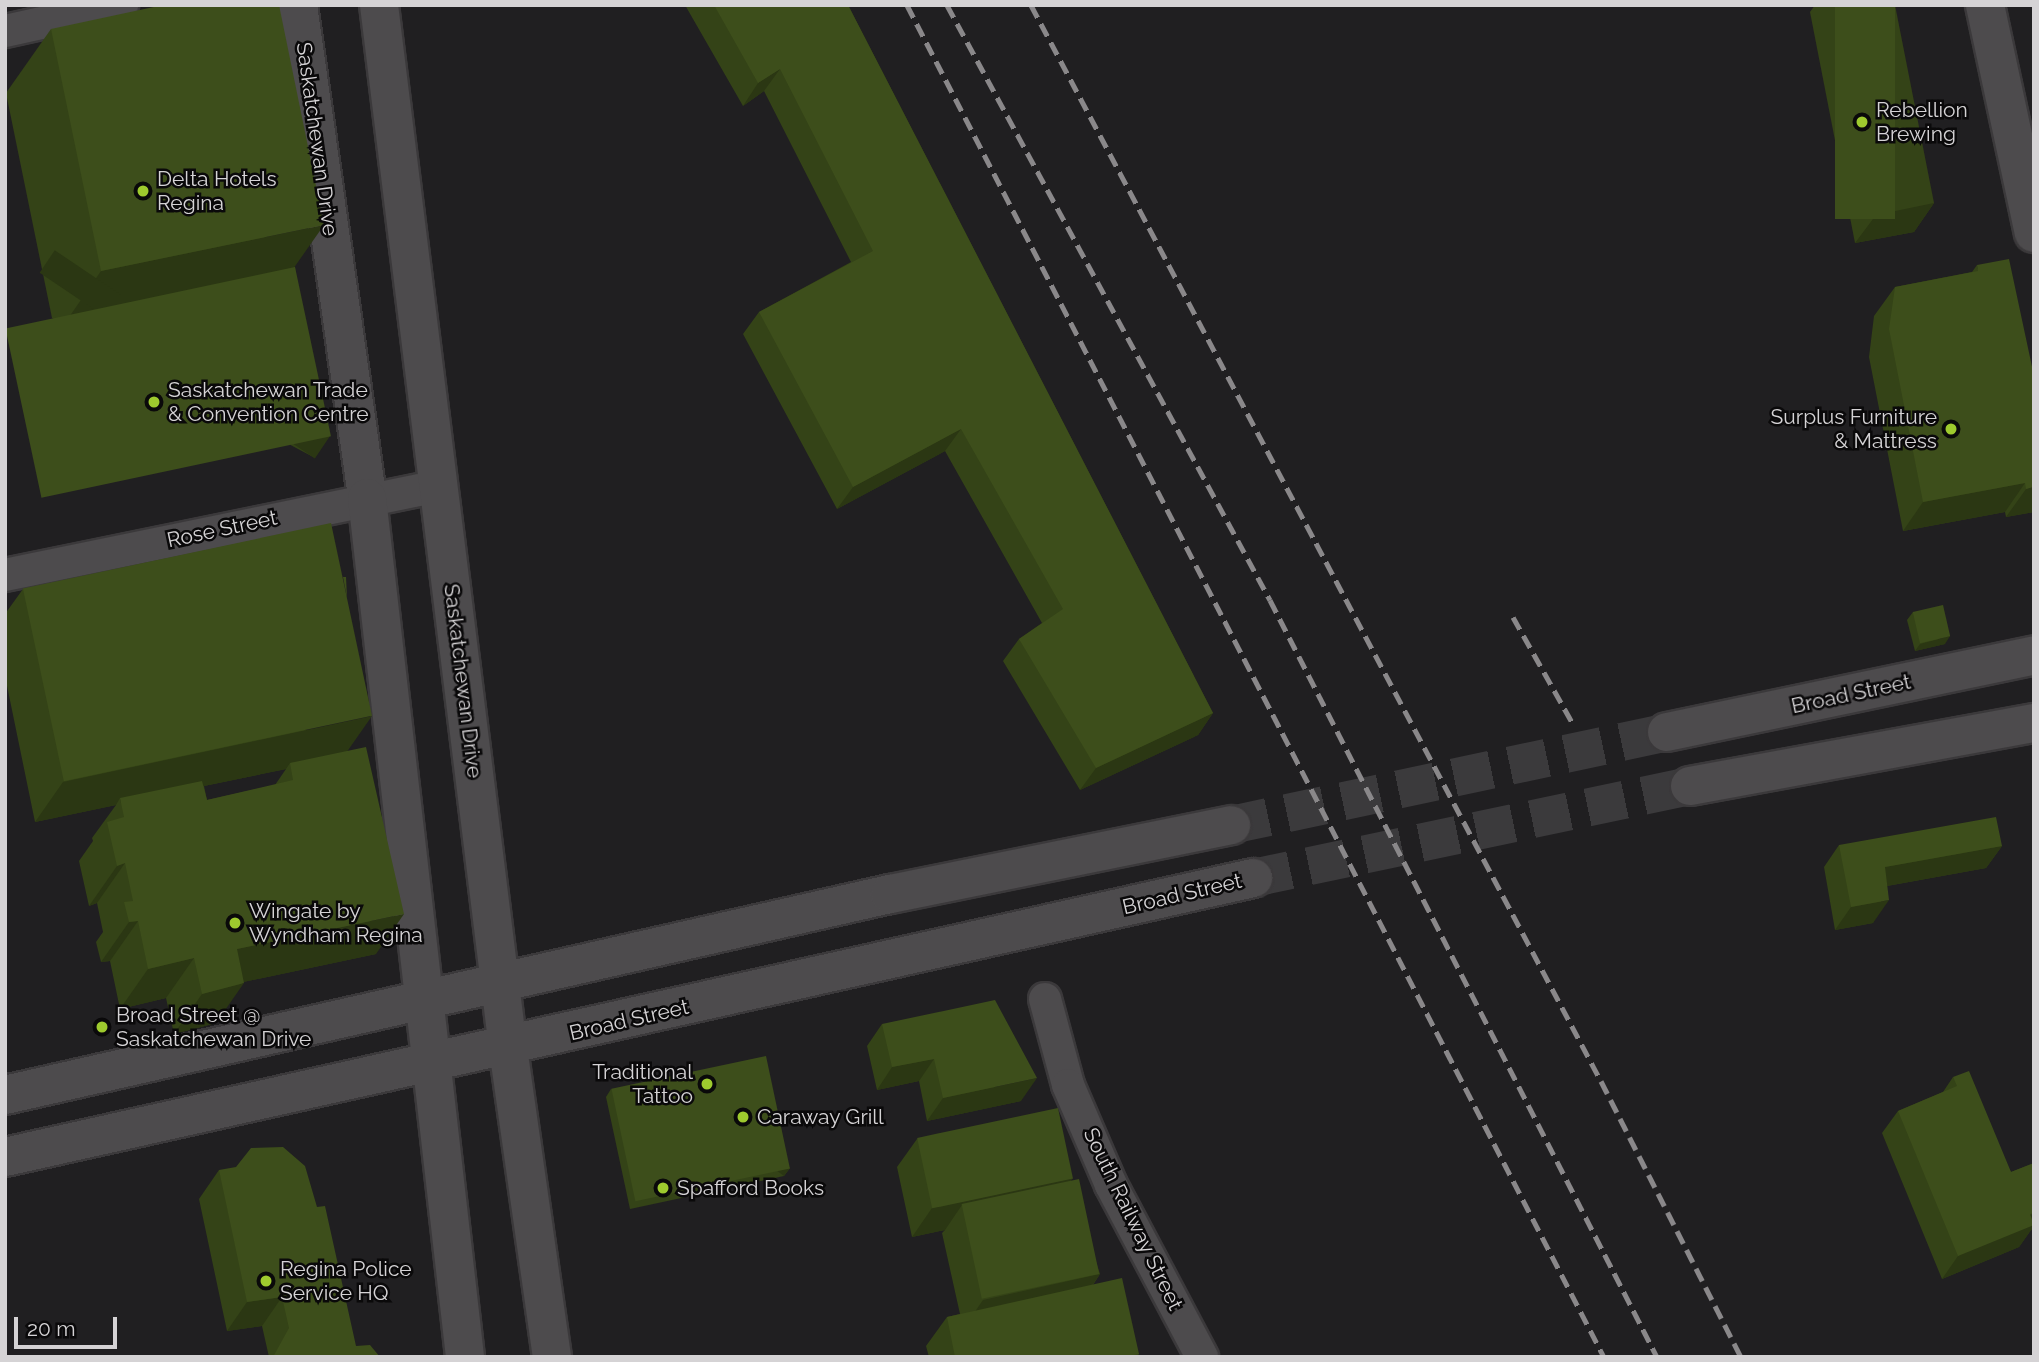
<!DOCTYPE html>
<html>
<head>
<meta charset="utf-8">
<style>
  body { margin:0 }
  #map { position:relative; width:2039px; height:1362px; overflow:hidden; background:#201f21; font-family:Raleway,sans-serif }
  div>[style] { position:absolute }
  .secondary-tunnel>* { height:38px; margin-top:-19px; transform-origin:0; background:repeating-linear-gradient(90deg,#3b3a3c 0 38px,transparent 0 57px) }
  .roads { filter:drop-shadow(2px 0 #3b393b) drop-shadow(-2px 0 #3b393b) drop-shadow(0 2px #3b393b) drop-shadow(0 -2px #3b393b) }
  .minor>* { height:32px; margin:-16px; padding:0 16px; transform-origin:16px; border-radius:16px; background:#4d4b4d }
  .secondary>* { height:38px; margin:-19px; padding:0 19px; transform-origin:19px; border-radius:19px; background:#4d4b4d }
  .rail>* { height:5px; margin-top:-2.5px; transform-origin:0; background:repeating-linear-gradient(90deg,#8a888a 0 14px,transparent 0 21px) }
  .wall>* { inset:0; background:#344317 }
  .shaded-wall>* { inset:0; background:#2b3713; transform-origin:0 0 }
  .building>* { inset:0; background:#3d4e1b; transform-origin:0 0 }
  .dots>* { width:19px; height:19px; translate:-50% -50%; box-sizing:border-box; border:4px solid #0a090a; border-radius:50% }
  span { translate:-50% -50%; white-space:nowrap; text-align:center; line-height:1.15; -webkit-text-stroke:5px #0a090a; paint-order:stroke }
  .poi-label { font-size:21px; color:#d5d3d5 }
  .left { translate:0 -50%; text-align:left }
  .right { translate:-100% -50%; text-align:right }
  .street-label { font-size:21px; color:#d5d3d5 }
  .frame { position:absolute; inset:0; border:7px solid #d5d3d5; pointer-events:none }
  .scale { position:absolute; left:14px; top:1317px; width:103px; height:32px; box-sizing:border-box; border:4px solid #d5d3d5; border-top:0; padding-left:9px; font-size:21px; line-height:24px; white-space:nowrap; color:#d5d3d5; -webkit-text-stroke:5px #0a090a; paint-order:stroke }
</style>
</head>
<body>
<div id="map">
  <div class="secondary-tunnel">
    <div style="left:1231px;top:825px;width:446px;rotate:-12deg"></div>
    <div style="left:1253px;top:878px;width:447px;rotate:-11.9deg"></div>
  </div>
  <div class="roads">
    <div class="minor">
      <div style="left:5px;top:31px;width:120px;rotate:-12.5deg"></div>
      <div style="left:5px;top:575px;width:442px;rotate:-11.6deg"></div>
      <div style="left:1045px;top:999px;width:89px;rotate:75deg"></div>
      <div style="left:1068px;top:1085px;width:109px;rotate:66.7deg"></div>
      <div style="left:1111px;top:1185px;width:195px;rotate:62.1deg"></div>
    </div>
    <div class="secondary">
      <div style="left:298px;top:5px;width:498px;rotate:82deg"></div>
      <div style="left:367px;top:498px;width:865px;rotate:83.49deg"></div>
      <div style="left:379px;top:5px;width:1051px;rotate:82.95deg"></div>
      <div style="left:508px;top:1048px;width:312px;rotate:81.9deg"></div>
      <div style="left:1985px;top:5px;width:233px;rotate:77.9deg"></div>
      <div style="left:1667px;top:732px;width:375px;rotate:-11.8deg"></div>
      <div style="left:1690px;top:786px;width:350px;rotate:-10.4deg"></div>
      <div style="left:5px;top:1095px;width:908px;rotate:-12.8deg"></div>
      <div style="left:890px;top:894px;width:348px;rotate:-11.4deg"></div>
      <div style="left:5px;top:1157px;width:1279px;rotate:-12.6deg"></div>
    </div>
  </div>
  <div class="rail">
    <div style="left:907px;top:5px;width:1521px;rotate:62.73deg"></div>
    <div style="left:947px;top:5px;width:677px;rotate:61.5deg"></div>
    <div style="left:1270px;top:600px;width:850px;rotate:62.92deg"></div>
    <div style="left:1031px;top:5px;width:1218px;rotate:62.09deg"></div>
    <div style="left:1601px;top:1081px;width:309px;rotate:63.1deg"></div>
    <div style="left:1513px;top:617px;width:123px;rotate:60.7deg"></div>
  </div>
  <div class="wall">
    <div style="clip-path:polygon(685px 5px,848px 5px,1213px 713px,1198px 735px,1080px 790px,1003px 661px,1019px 639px,1042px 623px,945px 451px,837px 509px,743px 334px,759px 312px,851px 262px,764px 91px,743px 106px)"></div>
    <div style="clip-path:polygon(1815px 5px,1895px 5px,1934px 203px,1914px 232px,1855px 243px,1810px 12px)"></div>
    <div style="clip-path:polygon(51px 29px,295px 267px,315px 458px,52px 318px,6px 93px)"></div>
    <div style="clip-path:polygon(1977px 265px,2034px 512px,2006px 517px,2005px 512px,1903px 531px,1869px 357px,1874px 316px,1895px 287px,1972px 272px)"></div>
    <div style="clip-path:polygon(evenodd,23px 589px,348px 751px,376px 954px,243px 982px,216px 1023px,174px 1034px,166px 998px,120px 1009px,110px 961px,101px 962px,96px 942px,103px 932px,97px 903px,89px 906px,79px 861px,93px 841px,92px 838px,116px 805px,35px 822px,5px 676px,5px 614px,23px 589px,286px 769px,275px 785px,207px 800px,204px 786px,286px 769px)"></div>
    <div style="clip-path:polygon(1913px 612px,1945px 644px,1915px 651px,1907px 620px)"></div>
    <div style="clip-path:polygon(1839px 845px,2002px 846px,1986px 868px,1887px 886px,1873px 923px,1835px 930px,1824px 867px)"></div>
    <div style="clip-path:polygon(882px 1024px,1021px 1101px,927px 1121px,919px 1081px,877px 1090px,867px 1046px)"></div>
    <div style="clip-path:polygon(1953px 1077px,2011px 1172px,2034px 1163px,2034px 1229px,2031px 1230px,2019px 1247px,1942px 1279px,1882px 1133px,1898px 1111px,1943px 1092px)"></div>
    <div style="clip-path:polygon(611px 1089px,790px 1168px,784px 1176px,630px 1209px,606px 1097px)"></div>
    <div style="clip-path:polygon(917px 1139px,1073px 1178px,1070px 1181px,1100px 1274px,1093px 1285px,1139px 1354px,1137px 1357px,929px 1357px,926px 1346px,947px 1317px,960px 1314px,942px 1233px,945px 1230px,912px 1237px,897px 1167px)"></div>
    <div style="clip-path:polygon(219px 1170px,356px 1346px,380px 1357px,269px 1357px,262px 1326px,227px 1331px,199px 1199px)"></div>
  </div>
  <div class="shaded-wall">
    <div style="clip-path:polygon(780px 69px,764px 91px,743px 106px,758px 83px)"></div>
    <div style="clip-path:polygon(1934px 203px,1914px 232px,1855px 243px,1876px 215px)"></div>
    <div style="clip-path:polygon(324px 225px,279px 289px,56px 336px,101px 271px)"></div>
    <div style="clip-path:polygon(961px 429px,945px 451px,837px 509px,853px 487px)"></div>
    <div style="left:330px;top:436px;width:27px;height:332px;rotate:124deg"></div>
    <div style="clip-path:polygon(2025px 483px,2005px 512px,1903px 531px,1923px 502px)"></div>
    <div style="clip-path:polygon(2034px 487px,2034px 512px,2006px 517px,2026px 489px)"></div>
    <div style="clip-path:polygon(1950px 636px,1945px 644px,1915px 651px,1920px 644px)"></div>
    <div style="clip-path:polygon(1213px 713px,1198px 735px,1080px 790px,1096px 768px)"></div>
    <div style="clip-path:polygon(372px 716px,344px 756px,290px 763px,286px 769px,121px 803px,120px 798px,116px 805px,35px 822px,63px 782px)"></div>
    <div style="clip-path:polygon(2002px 846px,1986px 868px,1870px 889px,1885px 867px)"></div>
    <div style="clip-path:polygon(125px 863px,97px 903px,89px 906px,117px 866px)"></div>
    <div style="clip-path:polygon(1889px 900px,1873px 923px,1835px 930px,1851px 907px)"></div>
    <div style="clip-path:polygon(404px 914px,376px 954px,210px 989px,237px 949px)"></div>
    <div style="clip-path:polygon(138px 921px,110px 961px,101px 962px,129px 922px)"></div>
    <div style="clip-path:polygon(194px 958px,166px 998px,120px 1009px,148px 969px)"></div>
    <div style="clip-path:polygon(244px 983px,216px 1023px,174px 1034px,202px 994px)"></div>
    <div style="clip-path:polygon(934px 1059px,919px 1081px,877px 1090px,892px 1067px)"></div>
    <div style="clip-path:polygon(1037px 1078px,1021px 1101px,927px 1121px,943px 1098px)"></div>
    <div style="left:790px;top:1168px;width:10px;height:157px;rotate:127deg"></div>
    <div style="clip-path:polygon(1073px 1178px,1052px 1207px,962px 1205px,945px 1230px,912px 1237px,932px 1208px)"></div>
    <div style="clip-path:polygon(2034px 1213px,2034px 1229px,2031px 1230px,2019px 1247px,1942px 1279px,1958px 1256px)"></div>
    <div style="clip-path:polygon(1100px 1274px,1080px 1303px,963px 1329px,983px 1300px)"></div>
    <div style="clip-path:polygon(282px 1297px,262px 1326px,227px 1331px,247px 1302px)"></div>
  </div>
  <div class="building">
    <div style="clip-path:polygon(163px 5px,279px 5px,324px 225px,101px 271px,51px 29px)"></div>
    <div style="clip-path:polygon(714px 5px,848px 5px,1213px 713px,1096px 768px,1019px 639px,1063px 609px,961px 429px,853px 487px,759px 312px,873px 251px,780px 69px,758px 83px)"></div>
    <div style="left:1835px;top:5px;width:60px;height:214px"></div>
    <div style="clip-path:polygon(2009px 259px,2034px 376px,2034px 487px,2026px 489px,2025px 483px,1923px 502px,1889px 329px,1895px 287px,1978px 271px,1977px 265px)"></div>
    <div style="left:295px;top:267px;width:173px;height:296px;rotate:78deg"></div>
    <div style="left:331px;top:523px;width:197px;height:315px;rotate:78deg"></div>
    <div style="clip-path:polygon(343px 577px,346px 577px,347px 598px)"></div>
    <div style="left:1943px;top:605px;width:32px;height:31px;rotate:77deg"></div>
    <div style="clip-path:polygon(366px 747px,404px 914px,237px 949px,244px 983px,202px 994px,194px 958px,148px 969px,138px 921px,129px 922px,124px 902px,133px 901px,125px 863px,117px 866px,107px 822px,124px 817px,120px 798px,202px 781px,207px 800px,293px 780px,290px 763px)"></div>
    <div style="clip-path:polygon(1996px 817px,2002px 846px,1885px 867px,1889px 900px,1851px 907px,1839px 845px)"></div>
    <div style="clip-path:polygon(995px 1000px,1037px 1078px,943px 1098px,934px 1059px,892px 1067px,882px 1024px)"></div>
    <div style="left:766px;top:1056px;width:115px;height:158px;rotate:78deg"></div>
    <div style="clip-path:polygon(1969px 1071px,2011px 1172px,2034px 1163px,2034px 1213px,2030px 1214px,2034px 1225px,1958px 1256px,1898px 1111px,1957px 1086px,1953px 1077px)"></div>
    <div style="left:1058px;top:1108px;width:72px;height:144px;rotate:78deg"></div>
    <div style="clip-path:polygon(283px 1147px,305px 1166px,317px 1207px,325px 1206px,356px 1346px,370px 1345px,380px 1357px,273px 1357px,289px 1328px,282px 1297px,247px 1302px,219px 1170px,236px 1167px,251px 1148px)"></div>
    <div style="left:1079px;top:1179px;width:97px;height:120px;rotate:78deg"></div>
    <div style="clip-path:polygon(1122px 1278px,1139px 1354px,1126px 1357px,955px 1357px,947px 1317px)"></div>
  </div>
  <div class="dots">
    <div style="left:1862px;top:122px;background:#9eca2e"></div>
    <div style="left:143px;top:191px;background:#9eca2e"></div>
    <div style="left:154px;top:402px;background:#9eca2e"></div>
    <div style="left:1951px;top:429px;background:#9eca2e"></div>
    <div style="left:235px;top:923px;background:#9eca2e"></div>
    <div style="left:102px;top:1027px;background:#9eca2e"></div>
    <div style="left:707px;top:1084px;background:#9eca2e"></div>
    <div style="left:743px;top:1117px;background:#9eca2e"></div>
    <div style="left:663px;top:1188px;background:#9eca2e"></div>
    <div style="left:266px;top:1281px;background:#9eca2e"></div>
  </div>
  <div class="poi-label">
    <span class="left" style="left:1876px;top:122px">Rebellion<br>Brewing</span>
    <span class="left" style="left:157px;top:191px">Delta Hotels<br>Regina</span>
    <span class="left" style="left:168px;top:402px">Saskatchewan Trade<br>&amp; Convention Centre</span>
    <span class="right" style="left:1937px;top:429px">Surplus Furniture<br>&amp; Mattress</span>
    <span class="left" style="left:249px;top:923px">Wingate by<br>Wyndham Regina</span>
    <span class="left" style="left:116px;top:1027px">Broad Street @<br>Saskatchewan Drive</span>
    <span class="right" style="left:693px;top:1084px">Traditional<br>Tattoo</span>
    <span class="left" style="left:757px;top:1117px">Caraway Grill</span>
    <span class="left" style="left:677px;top:1188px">Spafford Books</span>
    <span class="left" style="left:280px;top:1281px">Regina Police<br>Service HQ</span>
  </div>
  <div class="street-label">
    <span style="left:317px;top:139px;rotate:82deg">Saskatchewan Drive</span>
    <span style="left:222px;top:529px;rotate:-12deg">Rose Street</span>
    <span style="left:463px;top:681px;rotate:83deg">Saskatchewan Drive</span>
    <span style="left:1851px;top:694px;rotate:-12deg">Broad Street</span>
    <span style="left:1182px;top:894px;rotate:-13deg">Broad Street</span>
    <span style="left:629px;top:1020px;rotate:-13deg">Broad Street</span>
    <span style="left:1133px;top:1219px;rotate:64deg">South Railway Street</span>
  </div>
  <div class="frame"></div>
  <div class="scale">20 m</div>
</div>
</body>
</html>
